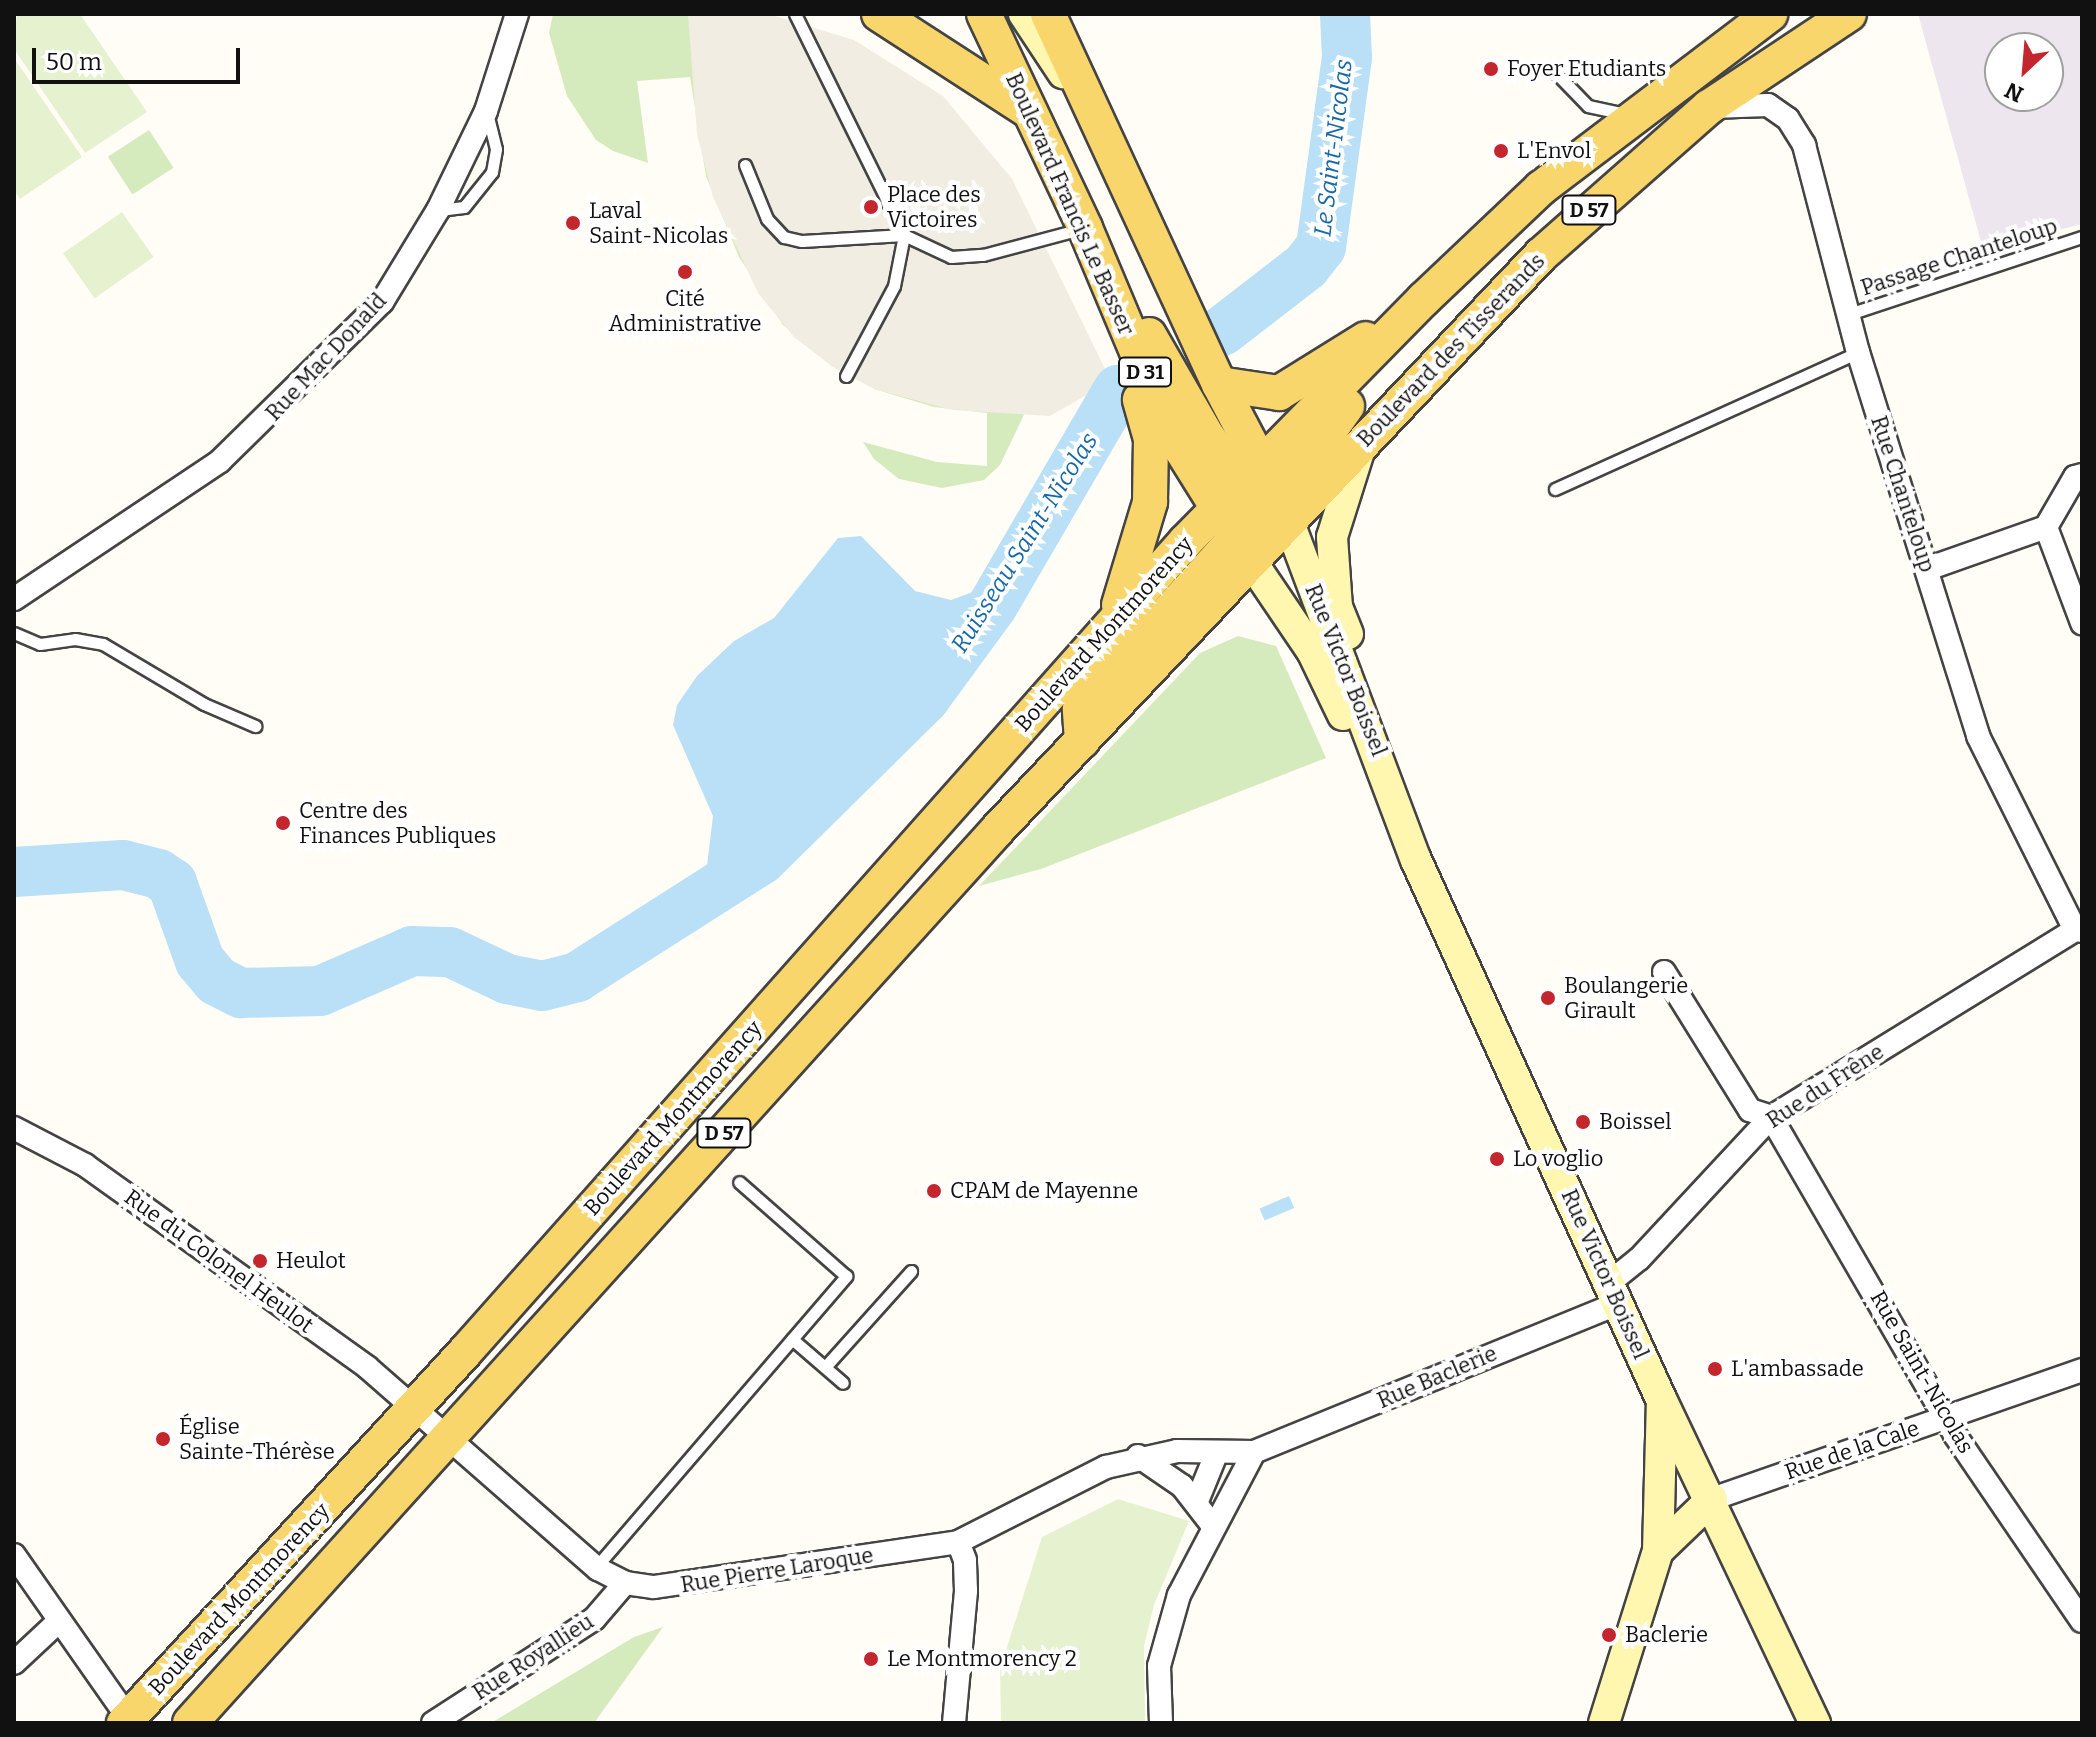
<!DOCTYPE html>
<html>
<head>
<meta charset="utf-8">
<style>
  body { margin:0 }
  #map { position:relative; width:2096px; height:1737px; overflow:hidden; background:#fffdf5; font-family:Bitter,serif }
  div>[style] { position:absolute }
  .industrial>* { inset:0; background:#eee6ef }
  .green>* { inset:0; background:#d5ebbd; transform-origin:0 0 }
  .pitch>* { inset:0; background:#e6f2cf; transform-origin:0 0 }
  .plaza>* { inset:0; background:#f1ede2 }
  .water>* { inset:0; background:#b9e0f7; transform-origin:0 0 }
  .river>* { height:50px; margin:-25px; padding:0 25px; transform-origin:25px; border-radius:25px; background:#b9e0f7 }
  .roads { filter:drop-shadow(2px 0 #444) drop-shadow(-2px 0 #444) drop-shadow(0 2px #444) drop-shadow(0 -2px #444) }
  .lane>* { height:11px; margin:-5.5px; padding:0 5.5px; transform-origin:5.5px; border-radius:5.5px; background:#fff }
  .street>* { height:22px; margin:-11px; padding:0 11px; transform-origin:11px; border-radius:11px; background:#fff }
  .secondary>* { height:30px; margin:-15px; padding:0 15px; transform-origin:15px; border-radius:15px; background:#fff6b0 }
  .primary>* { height:34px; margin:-17px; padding:0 17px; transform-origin:17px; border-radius:17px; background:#f9d66b }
  .dots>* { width:22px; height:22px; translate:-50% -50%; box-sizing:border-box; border:4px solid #fff; border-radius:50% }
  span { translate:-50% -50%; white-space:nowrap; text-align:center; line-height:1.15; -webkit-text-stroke:8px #fff; paint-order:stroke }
  .shield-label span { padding:2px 6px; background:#fff; border:2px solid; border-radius:6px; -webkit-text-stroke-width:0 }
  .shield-label { font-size:20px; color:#111; font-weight:700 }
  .poi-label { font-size:22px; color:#111 }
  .left { translate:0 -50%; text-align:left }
  .street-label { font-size:22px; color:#111 }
  .water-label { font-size:24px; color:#1768a6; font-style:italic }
  .frame { position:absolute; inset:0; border:16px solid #111; pointer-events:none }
  .north { position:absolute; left:1984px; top:32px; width:80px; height:80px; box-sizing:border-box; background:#fff; border:2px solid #a0a0a0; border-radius:50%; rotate:206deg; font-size:22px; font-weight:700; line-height:32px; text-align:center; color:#111 }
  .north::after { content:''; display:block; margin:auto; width:28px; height:36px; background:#c4262e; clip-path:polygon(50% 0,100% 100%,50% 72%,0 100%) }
  .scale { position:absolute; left:32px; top:48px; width:208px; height:36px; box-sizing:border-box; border:4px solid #111; border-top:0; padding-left:10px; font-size:24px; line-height:28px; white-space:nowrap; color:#111; -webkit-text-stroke:6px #fff; paint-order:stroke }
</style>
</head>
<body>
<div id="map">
  <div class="industrial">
    <div style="clip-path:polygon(evenodd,1918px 14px,2082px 14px,2082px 224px,1983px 249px,1918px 14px,2000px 48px,2048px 48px,2048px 96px,2000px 96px,2000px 48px)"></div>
  </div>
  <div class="green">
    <div style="clip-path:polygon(553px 14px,737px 14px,833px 367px,783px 325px,739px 257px,706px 176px,690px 77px,637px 81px,648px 163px,613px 151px,596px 140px,567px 96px,549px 33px)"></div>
    <div style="left:149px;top:130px;width:45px;height:49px;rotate:57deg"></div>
    <div style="clip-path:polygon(874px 389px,1032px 398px,1000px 465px,984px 480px,942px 488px,899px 479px,874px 459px,863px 442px,937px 462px,987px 466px,987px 413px,934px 407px)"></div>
    <div style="clip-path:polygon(1238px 636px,1276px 646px,1326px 758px,1041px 869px,979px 886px,1200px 653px)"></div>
    <div style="clip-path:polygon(663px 1627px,594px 1723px,491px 1723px,634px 1637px)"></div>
  </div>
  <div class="pitch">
    <div style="clip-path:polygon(17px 14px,80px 14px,147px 112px,85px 153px,14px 49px)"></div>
    <div style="clip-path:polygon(14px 58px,82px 157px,20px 199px,14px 190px)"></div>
    <div style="left:122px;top:212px;width:55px;height:72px;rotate:55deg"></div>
    <div style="clip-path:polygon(1118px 1499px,1189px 1521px,1154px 1605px,1144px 1646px,1145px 1723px,1001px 1723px,1000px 1669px,1042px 1537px)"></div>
  </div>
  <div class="plaza">
    <div style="clip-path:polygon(688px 14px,768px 14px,854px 40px,943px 96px,1012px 179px,1111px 381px,1050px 416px,952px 410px,874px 389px,833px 367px,794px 337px,758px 293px,713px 197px,697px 134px)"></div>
  </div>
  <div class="water">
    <div style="clip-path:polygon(861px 536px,915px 591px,951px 600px,981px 589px,906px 707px,706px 874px,713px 816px,673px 725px,677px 705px,697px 676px,734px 641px,774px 618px,838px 538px)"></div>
    <div style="left:1289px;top:1196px;width:13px;height:32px;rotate:67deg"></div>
  </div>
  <div class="river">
    <div style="left:1222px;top:331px;width:106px;rotate:-37.7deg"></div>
    <div style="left:1306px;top:266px;width:24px;rotate:-52deg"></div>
    <div style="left:1321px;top:247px;width:191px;rotate:-82.2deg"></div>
    <div style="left:1347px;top:58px;width:44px;rotate:-92.6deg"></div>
    <div style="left:14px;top:872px;width:109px;rotate:-3.7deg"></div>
    <div style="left:123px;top:865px;width:36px;rotate:14deg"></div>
    <div style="left:158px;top:874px;width:17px;rotate:33deg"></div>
    <div style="left:172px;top:883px;width:83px;rotate:70.3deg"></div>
    <div style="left:200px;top:961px;width:26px;rotate:50deg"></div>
    <div style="left:217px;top:981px;width:27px;rotate:27deg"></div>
    <div style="left:241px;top:993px;width:79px;rotate:-1.5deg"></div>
    <div style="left:320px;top:991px;width:100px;rotate:-23.5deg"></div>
    <div style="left:412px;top:951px;width:38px;rotate:2deg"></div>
    <div style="left:450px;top:952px;width:63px;rotate:25.3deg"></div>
    <div style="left:507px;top:979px;width:36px;rotate:11deg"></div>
    <div style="left:542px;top:986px;width:36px;rotate:-14deg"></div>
    <div style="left:577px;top:977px;width:219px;rotate:-32.5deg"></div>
    <div style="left:762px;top:859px;width:229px;rotate:-44.6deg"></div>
    <div style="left:925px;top:698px;width:115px;rotate:-53.8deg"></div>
    <div style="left:993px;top:605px;width:249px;rotate:-59.8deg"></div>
  </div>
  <div class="roads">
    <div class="lane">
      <div style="left:795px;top:14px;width:246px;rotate:63.7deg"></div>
      <div style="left:904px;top:235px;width:52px;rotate:101.1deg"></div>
      <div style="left:894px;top:286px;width:102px;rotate:118.1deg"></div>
      <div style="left:1556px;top:73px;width:46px;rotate:45.9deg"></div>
      <div style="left:1588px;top:106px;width:40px;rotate:12deg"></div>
      <div style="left:745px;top:165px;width:58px;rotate:67.8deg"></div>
      <div style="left:767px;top:219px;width:25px;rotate:47deg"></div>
      <div style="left:784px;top:237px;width:18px;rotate:13deg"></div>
      <div style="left:802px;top:241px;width:102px;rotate:-3.4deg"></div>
      <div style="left:904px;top:235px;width:52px;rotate:25.1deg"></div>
      <div style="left:951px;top:257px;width:32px;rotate:-4deg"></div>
      <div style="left:983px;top:255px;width:101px;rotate:-14.9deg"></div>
      <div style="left:439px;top:210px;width:25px;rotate:-7deg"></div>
      <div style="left:464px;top:207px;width:45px;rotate:-51.3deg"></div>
      <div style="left:492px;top:172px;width:23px;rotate:-80deg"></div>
      <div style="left:496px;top:149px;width:37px;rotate:-104deg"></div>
      <div style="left:1849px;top:314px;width:245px;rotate:-18.3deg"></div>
      <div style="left:1555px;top:489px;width:333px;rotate:-24.3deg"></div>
      <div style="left:14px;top:633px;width:28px;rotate:23deg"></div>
      <div style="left:40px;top:644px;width:35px;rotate:-8deg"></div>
      <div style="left:75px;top:639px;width:28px;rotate:10deg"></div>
      <div style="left:103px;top:644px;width:117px;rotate:30.7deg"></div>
      <div style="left:204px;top:704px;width:56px;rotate:23.3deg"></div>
      <div style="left:792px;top:1339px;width:67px;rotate:40.8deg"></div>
      <div style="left:825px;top:1367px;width:129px;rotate:-48.1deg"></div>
      <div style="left:596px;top:1567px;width:384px;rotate:-49.3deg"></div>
      <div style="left:846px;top:1276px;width:142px;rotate:-138.7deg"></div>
    </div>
    <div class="street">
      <div style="left:1712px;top:107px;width:56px;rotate:-2deg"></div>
      <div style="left:1768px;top:105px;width:24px;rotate:35deg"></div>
      <div style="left:1788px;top:119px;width:31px;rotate:58deg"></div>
      <div style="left:1804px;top:145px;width:214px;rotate:75.4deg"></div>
      <div style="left:1858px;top:352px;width:402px;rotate:72.6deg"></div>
      <div style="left:1978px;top:736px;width:217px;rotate:63.4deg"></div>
      <div style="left:2075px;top:930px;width:7px;rotate:8deg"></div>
      <div style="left:2046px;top:527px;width:103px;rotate:69.4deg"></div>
      <div style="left:1927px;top:569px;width:126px;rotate:-19.4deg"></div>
      <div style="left:2046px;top:527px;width:58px;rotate:-59.9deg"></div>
      <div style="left:2075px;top:477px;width:7px;rotate:-16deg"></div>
      <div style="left:14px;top:599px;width:248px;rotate:-33.8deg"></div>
      <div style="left:220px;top:461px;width:227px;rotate:-44.5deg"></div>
      <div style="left:382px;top:302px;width:108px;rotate:-58.7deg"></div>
      <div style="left:438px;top:210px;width:110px;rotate:-64.1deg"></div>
      <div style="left:486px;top:111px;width:102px;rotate:-72.3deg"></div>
      <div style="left:1664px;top:972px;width:163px;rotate:58.1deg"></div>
      <div style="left:1750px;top:1110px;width:22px;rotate:18deg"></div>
      <div style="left:1771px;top:1117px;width:367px;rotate:59.9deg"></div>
      <div style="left:1955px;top:1435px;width:225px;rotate:55.7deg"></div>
      <div style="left:14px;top:1128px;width:80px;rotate:27.5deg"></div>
      <div style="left:85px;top:1165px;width:347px;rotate:35.6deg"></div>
      <div style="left:367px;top:1367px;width:307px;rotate:41.2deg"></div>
      <div style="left:598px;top:1569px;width:30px;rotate:27deg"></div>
      <div style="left:625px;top:1583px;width:29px;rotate:8deg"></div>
      <div style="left:654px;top:1587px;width:307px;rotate:-8.4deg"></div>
      <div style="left:958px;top:1542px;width:166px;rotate:-26.9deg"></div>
      <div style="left:1106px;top:1467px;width:73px;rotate:-12.7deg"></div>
      <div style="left:1177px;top:1451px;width:77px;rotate:0.7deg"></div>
      <div style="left:1254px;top:1452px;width:394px;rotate:-22.2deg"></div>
      <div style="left:1609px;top:1283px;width:38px;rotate:-39deg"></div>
      <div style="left:1639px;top:1259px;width:194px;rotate:-47.1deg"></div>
      <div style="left:1771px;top:1117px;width:357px;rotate:-31.6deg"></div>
      <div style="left:1138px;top:1456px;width:53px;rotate:34.3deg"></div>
      <div style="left:1182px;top:1486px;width:51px;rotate:52.2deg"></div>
      <div style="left:1712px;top:1499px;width:392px;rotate:-19.2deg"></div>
      <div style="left:1197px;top:1501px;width:53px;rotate:-67.8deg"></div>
      <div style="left:14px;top:1555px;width:199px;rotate:55deg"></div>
      <div style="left:14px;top:1663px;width:60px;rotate:-43deg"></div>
      <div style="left:433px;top:1723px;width:192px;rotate:-32.9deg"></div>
      <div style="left:594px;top:1619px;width:48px;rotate:-49.3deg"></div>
      <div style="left:954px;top:1723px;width:133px;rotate:-84.8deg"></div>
      <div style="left:966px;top:1591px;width:31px;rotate:-92deg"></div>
      <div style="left:965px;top:1560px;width:19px;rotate:-111deg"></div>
      <div style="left:1161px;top:1723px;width:57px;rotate:-92deg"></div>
      <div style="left:1159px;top:1666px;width:74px;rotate:-74.3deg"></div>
      <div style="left:1179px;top:1595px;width:161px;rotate:-62.3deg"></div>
    </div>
    <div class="secondary">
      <div style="left:1024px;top:14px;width:71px;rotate:56.5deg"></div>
      <div style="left:1288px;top:520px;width:363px;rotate:69.4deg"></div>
      <div style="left:1416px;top:860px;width:594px;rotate:65.55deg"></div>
      <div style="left:1662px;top:1401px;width:357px;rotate:64.6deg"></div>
      <div style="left:1251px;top:561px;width:109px;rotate:55.9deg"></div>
      <div style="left:1312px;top:651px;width:71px;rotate:64.2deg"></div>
      <div style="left:1348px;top:634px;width:29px;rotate:-112deg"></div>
      <div style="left:1337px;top:607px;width:70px;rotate:-94.1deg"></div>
      <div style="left:1332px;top:537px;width:96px;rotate:-72.5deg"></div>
      <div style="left:1658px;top:1551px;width:148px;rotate:-88.5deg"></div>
      <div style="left:1604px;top:1723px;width:180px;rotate:-72.6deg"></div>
      <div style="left:1658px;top:1551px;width:75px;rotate:-43.9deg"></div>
    </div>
    <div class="primary">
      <div style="left:879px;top:14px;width:179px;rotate:32.9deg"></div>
      <div style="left:984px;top:14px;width:237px;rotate:64.7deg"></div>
      <div style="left:1085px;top:228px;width:222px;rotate:67.2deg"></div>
      <div style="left:1171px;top:433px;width:151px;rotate:58deg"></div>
      <div style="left:1048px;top:14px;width:408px;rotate:65.2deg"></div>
      <div style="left:1219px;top:384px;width:116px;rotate:62.3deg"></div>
      <div style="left:1149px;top:335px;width:116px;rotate:60.1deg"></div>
      <div style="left:1207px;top:436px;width:83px;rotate:52.9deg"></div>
      <div style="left:1219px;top:384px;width:61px;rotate:8.5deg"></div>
      <div style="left:1279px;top:393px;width:102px;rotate:-31.8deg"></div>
      <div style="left:1119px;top:605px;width:108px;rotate:-73.2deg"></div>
      <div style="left:1150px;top:502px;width:63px;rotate:-89.1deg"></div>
      <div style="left:1151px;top:439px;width:41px;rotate:-105.8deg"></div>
      <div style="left:1082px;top:741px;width:32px;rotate:-94deg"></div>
      <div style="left:1080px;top:709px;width:350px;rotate:-47.7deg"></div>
      <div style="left:1316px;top:450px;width:54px;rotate:-54.8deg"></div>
      <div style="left:124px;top:1723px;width:504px;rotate:-47.41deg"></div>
      <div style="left:465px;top:1352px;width:1085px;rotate:-48.36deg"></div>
      <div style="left:1186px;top:541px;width:339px;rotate:-45.5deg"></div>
      <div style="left:1424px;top:299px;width:161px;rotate:-43.5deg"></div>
      <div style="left:1541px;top:188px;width:288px;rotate:-37.2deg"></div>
      <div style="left:190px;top:1723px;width:1205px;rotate:-47.89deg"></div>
      <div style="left:998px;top:829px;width:790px;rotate:-46.59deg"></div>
      <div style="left:1541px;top:255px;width:224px;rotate:-41.4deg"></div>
      <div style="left:1709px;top:107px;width:168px;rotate:-33.6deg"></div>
    </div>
  </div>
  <div class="dots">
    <div style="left:1491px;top:69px;background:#c4262e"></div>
    <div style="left:1501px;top:151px;background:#c4262e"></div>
    <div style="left:871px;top:207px;background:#c4262e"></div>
    <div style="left:573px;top:223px;background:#c4262e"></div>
    <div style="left:685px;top:272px;background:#c4262e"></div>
    <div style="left:283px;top:823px;background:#c4262e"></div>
    <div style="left:1548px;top:998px;background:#c4262e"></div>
    <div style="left:1583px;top:1122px;background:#c4262e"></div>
    <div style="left:1497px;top:1159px;background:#c4262e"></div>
    <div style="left:934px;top:1191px;background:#c4262e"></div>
    <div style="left:260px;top:1261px;background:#c4262e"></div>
    <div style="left:1715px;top:1369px;background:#c4262e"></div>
    <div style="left:163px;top:1439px;background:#c4262e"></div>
    <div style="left:1609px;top:1635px;background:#c4262e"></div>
    <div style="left:871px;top:1659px;background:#c4262e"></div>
  </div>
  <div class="shield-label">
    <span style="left:1589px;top:210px">D 57</span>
    <span style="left:1145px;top:372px">D 31</span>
    <span style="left:724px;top:1133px">D 57</span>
  </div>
  <div class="poi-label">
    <span class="left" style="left:1507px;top:69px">Foyer Etudiants</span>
    <span class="left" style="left:1517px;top:151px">L'Envol</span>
    <span class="left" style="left:887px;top:207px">Place des<br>Victoires</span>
    <span class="left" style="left:589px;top:223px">Laval<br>Saint-Nicolas</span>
    <span style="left:685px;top:311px">Cité<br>Administrative</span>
    <span class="left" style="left:299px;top:823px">Centre des<br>Finances Publiques</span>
    <span class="left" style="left:1564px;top:998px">Boulangerie<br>Girault</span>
    <span class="left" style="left:1599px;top:1122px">Boissel</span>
    <span class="left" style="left:1513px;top:1159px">Lo voglio</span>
    <span class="left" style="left:950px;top:1191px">CPAM de Mayenne</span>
    <span class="left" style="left:276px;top:1261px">Heulot</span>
    <span class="left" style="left:1731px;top:1369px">L'ambassade</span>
    <span class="left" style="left:179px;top:1439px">Église<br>Sainte-Thérèse</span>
    <span class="left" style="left:1625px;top:1635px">Baclerie</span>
    <span class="left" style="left:887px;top:1659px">Le Montmorency 2</span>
  </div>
  <div class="street-label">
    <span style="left:1070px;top:204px;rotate:66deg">Boulevard Francis Le Basser</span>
    <span style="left:1959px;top:257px;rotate:-18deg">Passage Chanteloup</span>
    <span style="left:1451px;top:350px;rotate:-46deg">Boulevard des Tisserands</span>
    <span style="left:326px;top:357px;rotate:-47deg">Rue Mac Donald</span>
    <span style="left:1903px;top:494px;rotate:72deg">Rue Chanteloup</span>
    <span style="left:1104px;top:634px;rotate:-48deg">Boulevard Montmorency</span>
    <span style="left:1346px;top:670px;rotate:68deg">Rue Victor Boissel</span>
    <span style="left:1825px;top:1086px;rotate:-33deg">Rue du Frêne</span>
    <span style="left:673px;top:1118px;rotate:-48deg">Boulevard Montmorency</span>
    <span style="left:219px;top:1261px;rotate:36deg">Rue du Colonel Heulot</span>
    <span style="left:1605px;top:1274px;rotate:66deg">Rue Victor Boissel</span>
    <span style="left:1922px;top:1372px;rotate:60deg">Rue Saint-Nicolas</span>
    <span style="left:1437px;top:1377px;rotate:-23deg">Rue Baclerie</span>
    <span style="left:1852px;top:1450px;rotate:-19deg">Rue de la Cale</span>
    <span style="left:777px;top:1570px;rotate:-9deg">Rue Pierre Laroque</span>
    <span style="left:239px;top:1599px;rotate:-47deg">Boulevard Montmorency</span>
    <span style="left:533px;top:1657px;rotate:-33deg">Rue Royallieu</span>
  </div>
  <div class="water-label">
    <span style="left:1334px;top:148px;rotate:-83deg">Le Saint-Nicolas</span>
    <span style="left:1025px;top:543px;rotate:-58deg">Ruisseau Saint-Nicolas</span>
  </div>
  <div class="frame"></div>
  <div class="north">N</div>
  <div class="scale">50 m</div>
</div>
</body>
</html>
